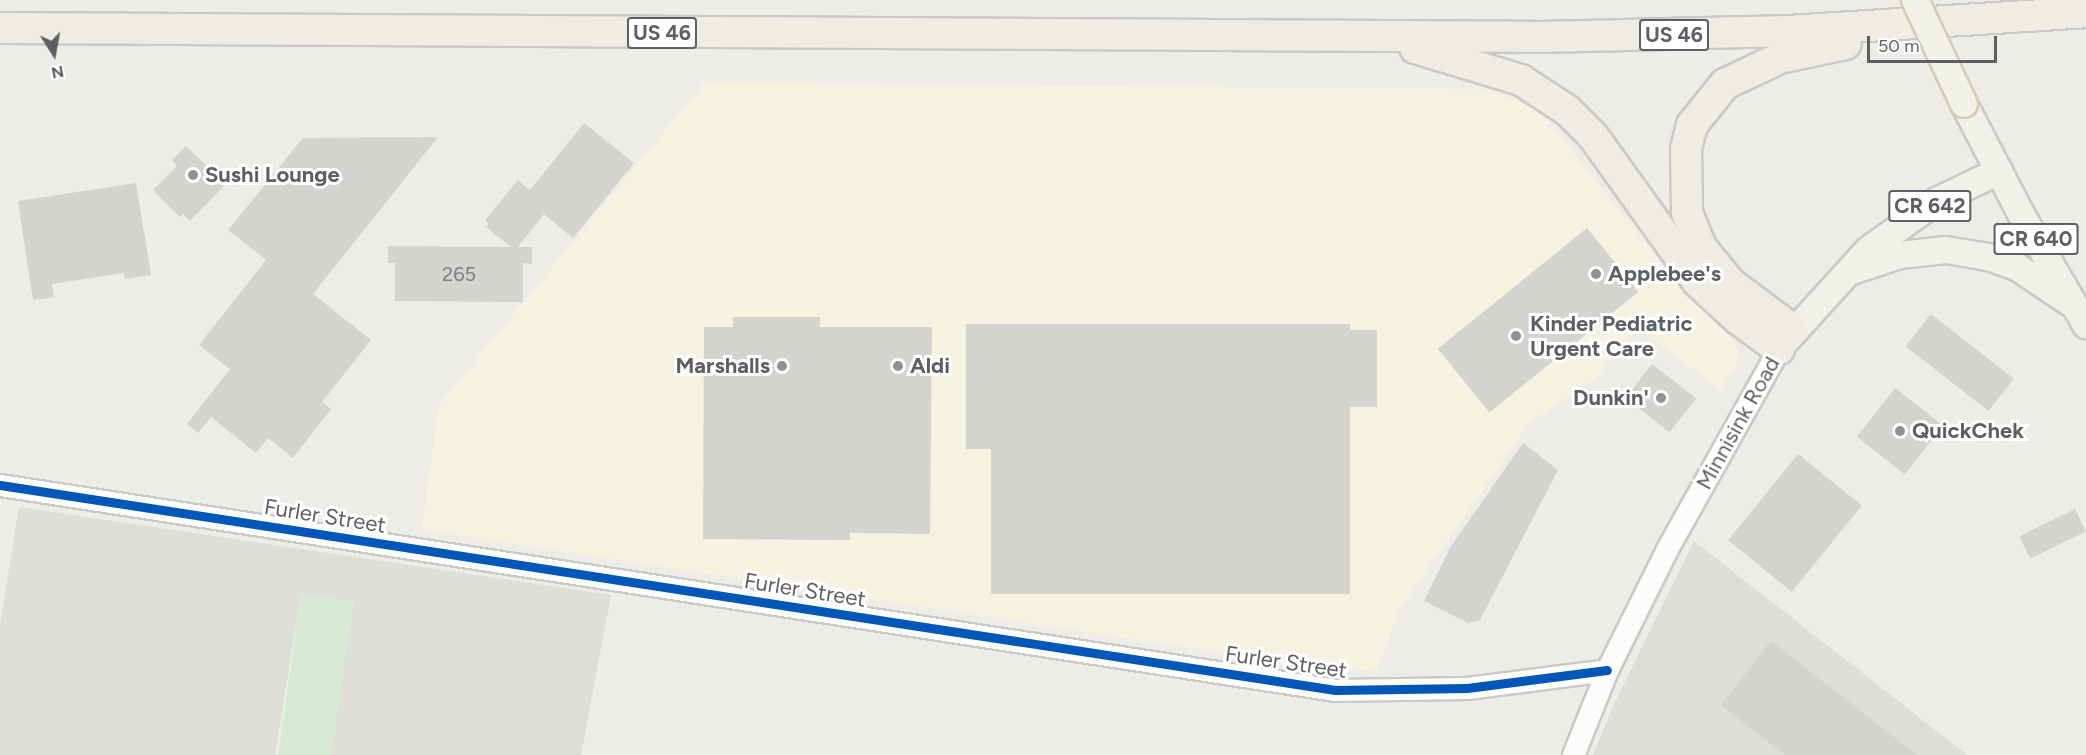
<!DOCTYPE html>
<html>
<head>
<meta charset="utf-8">
<style>
  body { margin:0 }
  #map { position:relative; width:2086px; height:755px; overflow:hidden; background:#edece7; font-family:Figtree,sans-serif }
  div>[style] { position:absolute }
  .commercial>* { inset:0; background:#f6f2e0 }
  .industrial>* { inset:0; background:#deddd8 }
  .green>* { inset:0; background:#d5e9d3; transform-origin:0 0 }
  .building>* { inset:0; background:#d3d3d0; transform-origin:0 0 }
  .roads { filter:drop-shadow(2px 0 #c9c9c9) drop-shadow(-2px 0 #c9c9c9) drop-shadow(0 2px #c9c9c9) drop-shadow(0 -2px #c9c9c9) }
  .minor>* { height:21px; margin:-10.5px; padding:0 10.5px; transform-origin:10.5px; border-radius:10.5px; background:#fcfcfb }
  .major>* { height:26px; margin:-13px; padding:0 13px; transform-origin:13px; border-radius:13px; background:#f2f1e8 }
  .highway>* { height:30px; margin:-15px; padding:0 15px; transform-origin:15px; border-radius:15px; background:#efece1 }
  .bridges { filter:drop-shadow(2px 0 #d4cdb5) drop-shadow(-2px 0 #d4cdb5) drop-shadow(0 2px #d4cdb5) drop-shadow(0 -2px #d4cdb5) }
  .major-bridge>* { height:26px; margin:-13px; padding:0 13px; transform-origin:13px; border-radius:13px; background:#f2f1e8 }
  .cycleway>* { height:9px; margin:-4.5px; padding:0 4.5px; transform-origin:4.5px; border-radius:4.5px; background:#0057b8 }
  .dots>* { width:16px; height:16px; translate:-50% -50%; box-sizing:border-box; border:3px solid #fff; border-radius:50% }
  span { translate:-50% -50%; white-space:nowrap; text-align:center; line-height:1.15; -webkit-text-stroke:6px #fff; paint-order:stroke }
  .number-label { font-size:20px; color:#7b7e81 }
  .number-label span { -webkit-text-stroke-width:0 }
  .shield-label span { padding:2px 4px; background:#fff; border:2px solid; border-radius:4px; -webkit-text-stroke-width:0 }
  .shield-label { font-size:21px; color:#5c6065; font-weight:700 }
  .poi-label { font-size:22px; color:#5c6065; font-weight:700 }
  .left { translate:0 -50%; text-align:left }
  .right { translate:-100% -50%; text-align:right }
  .street-label { font-size:22px; color:#5c6065 }
  .north { position:absolute; left:24px; top:24px; width:60px; height:60px; -webkit-text-stroke:4px #fff; paint-order:stroke; rotate:169deg; font-size:16px; font-weight:700; line-height:24px; text-align:center; color:#5c6065 }
  .north::after { content:''; display:block; margin:auto; width:21px; height:27px; background:#5c6065; clip-path:polygon(50% 0,100% 100%,50% 72%,0 100%) }
  .scale { position:absolute; left:1867px; top:36px; width:130px; height:27px; box-sizing:border-box; border:3px solid #5c6065; border-top:0; padding-left:8px; font-size:18px; line-height:21px; white-space:nowrap; color:#5c6065; -webkit-text-stroke:4px #fff; paint-order:stroke }
</style>
</head>
<body>
<div id="map">
  <div class="commercial">
    <div style="clip-path:polygon(704px 83px,1488px 89px,1537px 110px,1558px 133px,1671px 276px,1733px 340px,1739px 353px,1737px 365px,1720px 390px,1638px 327px,1595px 379px,1531px 421px,1400px 609px,1377px 671px,1313px 667px,422px 530px,438px 406px)"></div>
  </div>
  <div class="industrial">
    <div style="clip-path:polygon(19px 507px,611px 595px,581px 755px,328px 755px,354px 602px,301px 594px,275px 755px,0 755px,0 624px)"></div>
    <div style="clip-path:polygon(1694px 541px,1967px 755px,1593px 755px,1614px 704px)"></div>
  </div>
  <div class="green">
    <div style="left:301px;top:594px;width:53px;height:163px;rotate:8deg"></div>
  </div>
  <div class="building">
    <div style="clip-path:polygon(584px 123px,634px 163px,573px 238px,544px 214px,518px 247px,532px 247px,532px 264px,523px 263px,523px 302px,395px 301px,395px 263px,388px 263px,388px 246px,511px 247px,486px 227px,489px 224px,485px 220px,518px 180px,530px 190px)"></div>
    <div style="clip-path:polygon(438px 137px,313px 294px,371px 340px,322px 402px,331px 409px,293px 458px,268px 438px,256px 453px,211px 417px,198px 433px,187px 424px,230px 369px,199px 345px,266px 260px,228px 230px,303px 138px)"></div>
    <div style="clip-path:polygon(186px 146px,226px 184px,190px 221px,183px 214px,180px 217px,153px 190px,177px 166px,172px 160px)"></div>
    <div style="clip-path:polygon(136px 183px,151px 275px,125px 279px,124px 273px,52px 284px,54px 297px,33px 300px,18px 201px)"></div>
    <div style="left:1587px;top:228px;width:82px;height:192px;rotate:51deg"></div>
    <div style="left:1931px;top:314px;width:105px;height:41px;rotate:38deg"></div>
    <div style="clip-path:polygon(733px 317px,820px 317px,820px 327px,932px 327px,930px 534px,850px 533px,850px 540px,703px 539px,704px 327px,733px 327px)"></div>
    <div style="clip-path:polygon(966px 324px,1350px 324px,1350px 330px,1377px 330px,1377px 407px,1350px 407px,1350px 594px,991px 594px,991px 449px,966px 449px)"></div>
    <div style="left:1652px;top:364px;width:56px;height:43px;rotate:38deg"></div>
    <div style="left:1895px;top:388px;width:61px;height:62px;rotate:38deg"></div>
    <div style="clip-path:polygon(1523px 443px,1558px 470px,1480px 620px,1468px 623px,1424px 601px,1450px 548px)"></div>
    <div style="left:1798px;top:454px;width:82px;height:111px;rotate:39deg"></div>
    <div style="left:2075px;top:509px;width:25px;height:62px;rotate:64deg"></div>
    <div style="clip-path:polygon(1771px 641px,1917px 755px,1785px 755px,1721px 705px)"></div>
  </div>
  <div class="roads">
    <div class="minor">
      <div style="left:0;top:485px;width:1351px;rotate:8.73deg"></div>
      <div style="left:1335px;top:690px;width:132px;rotate:-0.9deg"></div>
      <div style="left:1467px;top:688px;width:141px;rotate:-7.3deg"></div>
      <div style="left:1573px;top:755px;width:92px;rotate:-68.2deg"></div>
      <div style="left:1607px;top:670px;width:135px;rotate:-63.6deg"></div>
      <div style="left:1667px;top:549px;width:229px;rotate:-60.8deg"></div>
    </div>
    <div class="major">
      <div style="left:1964px;top:104px;width:124px;rotate:62.6deg"></div>
      <div style="left:2021px;top:214px;width:129px;rotate:59.6deg"></div>
      <div style="left:1852px;top:271px;width:51px;rotate:-18.4deg"></div>
      <div style="left:1900px;top:255px;width:46px;rotate:-6.2deg"></div>
      <div style="left:1946px;top:250px;width:43px;rotate:9.5deg"></div>
      <div style="left:1988px;top:257px;width:31px;rotate:19deg"></div>
      <div style="left:2017px;top:267px;width:63px;rotate:33.9deg"></div>
      <div style="left:1782px;top:345px;width:128px;rotate:-47.8deg"></div>
      <div style="left:1868px;top:250px;width:85px;rotate:-35.4deg"></div>
      <div style="left:1937px;top:201px;width:69px;rotate:-25.8deg"></div>
    </div>
    <div class="highway">
      <div style="left:0;top:28px;width:1543px;rotate:0.33deg"></div>
      <div style="left:1543px;top:37px;width:245px;rotate:-1.4deg"></div>
      <div style="left:1788px;top:31px;width:299px;rotate:-3.6deg"></div>
      <div style="left:1415px;top:48px;width:111px;rotate:16.8deg"></div>
      <div style="left:1521px;top:80px;width:56px;rotate:33.4deg"></div>
      <div style="left:1568px;top:111px;width:35px;rotate:45deg"></div>
      <div style="left:1593px;top:136px;width:180px;rotate:54.3deg"></div>
      <div style="left:1698px;top:282px;width:54px;rotate:42.8deg"></div>
      <div style="left:1738px;top:319px;width:51px;rotate:36.2deg"></div>
      <div style="left:1793px;top:330px;width:79px;rotate:-143.3deg"></div>
      <div style="left:1730px;top:283px;width:46px;rotate:-128.9deg"></div>
      <div style="left:1701px;top:247px;width:38px;rotate:-112deg"></div>
      <div style="left:1687px;top:212px;width:63px;rotate:-90.9deg"></div>
      <div style="left:1686px;top:149px;width:25px;rotate:-76deg"></div>
      <div style="left:1692px;top:125px;width:53px;rotate:-51.2deg"></div>
      <div style="left:1725px;top:84px;width:61px;rotate:-25.3deg"></div>
      <div style="left:1780px;top:58px;width:67px;rotate:-12deg"></div>
    </div>
  </div>
  <div class="bridges">
    <div class="major-bridge">
      <div style="left:1915px;top:0;width:115px;rotate:64.8deg"></div>
    </div>
  </div>
  <div class="cycleway">
    <div style="left:0;top:485px;width:1351px;rotate:8.73deg"></div>
    <div style="left:1335px;top:690px;width:132px;rotate:-0.9deg"></div>
    <div style="left:1467px;top:688px;width:141px;rotate:-7.3deg"></div>
  </div>
  <div class="dots">
    <div style="left:193px;top:175px;background:#8f9192"></div>
    <div style="left:1596px;top:274px;background:#8f9192"></div>
    <div style="left:1516px;top:336px;background:#8f9192"></div>
    <div style="left:782px;top:366px;background:#8f9192"></div>
    <div style="left:898px;top:366px;background:#8f9192"></div>
    <div style="left:1661px;top:398px;background:#8f9192"></div>
    <div style="left:1900px;top:431px;background:#8f9192"></div>
  </div>
  <div class="number-label">
    <span style="left:459px;top:274px">265</span>
  </div>
  <div class="shield-label">
    <span style="left:662px;top:33px">US 46</span>
    <span style="left:1674px;top:35px">US 46</span>
    <span style="left:1930px;top:206px">CR 642</span>
    <span style="left:2036px;top:239px">CR 640</span>
  </div>
  <div class="poi-label">
    <span class="left" style="left:205px;top:175px">Sushi Lounge</span>
    <span class="left" style="left:1608px;top:274px">Applebee's</span>
    <span class="left" style="left:1530px;top:336px">Kinder Pediatric<br>Urgent Care</span>
    <span class="right" style="left:770px;top:366px">Marshalls</span>
    <span class="left" style="left:910px;top:366px">Aldi</span>
    <span class="right" style="left:1649px;top:398px">Dunkin'</span>
    <span class="left" style="left:1912px;top:431px">QuickChek</span>
  </div>
  <div class="street-label">
    <span style="left:1738px;top:423px;rotate:-61deg">Minnisink Road</span>
    <span style="left:325px;top:516px;rotate:9deg">Furler Street</span>
    <span style="left:805px;top:590px;rotate:9deg">Furler Street</span>
    <span style="left:1286px;top:662px;rotate:8deg">Furler Street</span>
  </div>
  <div class="north">N</div>
  <div class="scale">50 m</div>
</div>
</body>
</html>
